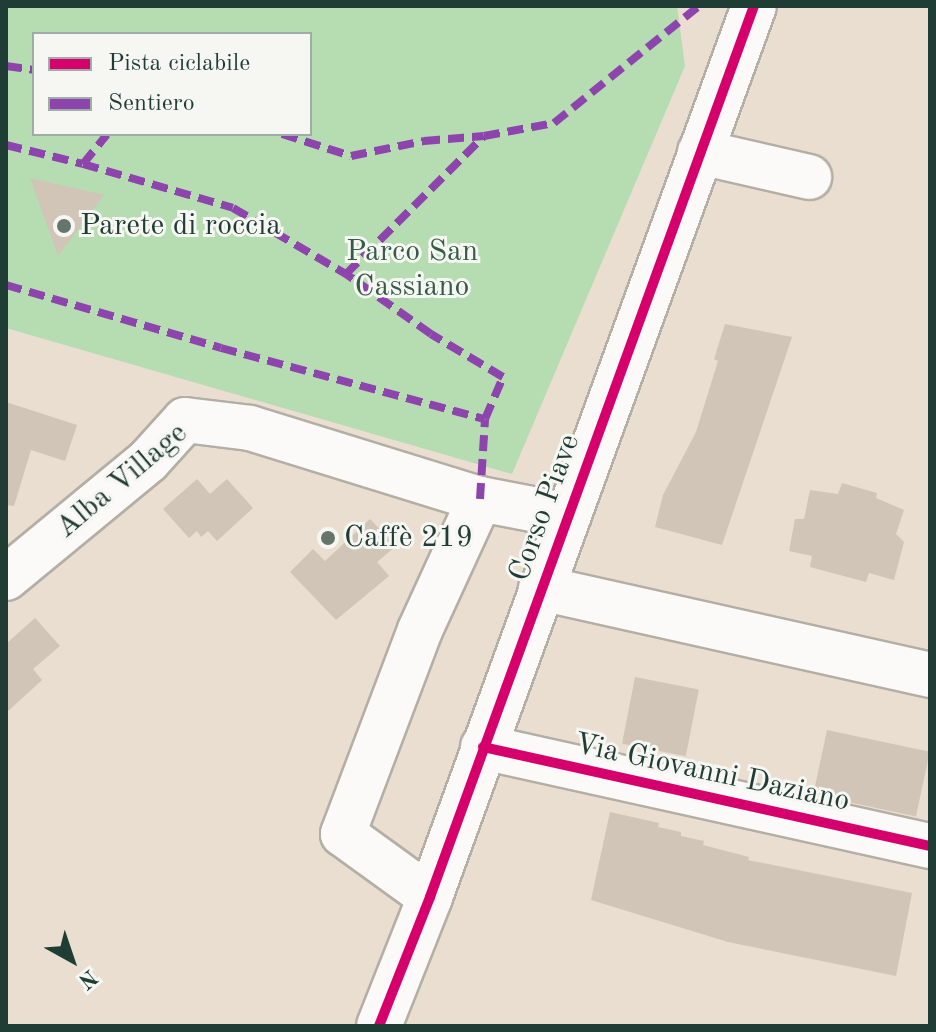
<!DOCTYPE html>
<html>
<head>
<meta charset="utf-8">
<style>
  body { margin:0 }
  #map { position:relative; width:936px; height:1032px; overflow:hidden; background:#e9decf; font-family:"Old Standard TT",serif }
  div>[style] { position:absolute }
  .green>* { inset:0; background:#b6dcb1 }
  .building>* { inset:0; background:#d0c5b7; transform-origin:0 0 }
  .roads { filter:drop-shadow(2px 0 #b3afa5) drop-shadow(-2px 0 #b3afa5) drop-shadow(0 2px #b3afa5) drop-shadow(0 -2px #b3afa5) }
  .minor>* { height:44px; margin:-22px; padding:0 22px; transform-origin:22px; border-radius:22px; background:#fcfaf8 }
  .quiet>* { height:8px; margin-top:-4px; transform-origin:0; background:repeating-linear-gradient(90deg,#8e44ad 0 16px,transparent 0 24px) }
  .cycleway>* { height:10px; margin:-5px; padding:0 5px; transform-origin:5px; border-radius:5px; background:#d6006c }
  .dots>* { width:22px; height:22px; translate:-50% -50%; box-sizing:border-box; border:4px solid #f6f6f2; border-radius:50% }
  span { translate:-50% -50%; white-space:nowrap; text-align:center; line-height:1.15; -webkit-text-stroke:6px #f6f6f2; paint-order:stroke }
  .poi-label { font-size:30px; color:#1f3d34 }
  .left { translate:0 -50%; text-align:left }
  .park-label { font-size:30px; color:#355c48 }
  .street-label { font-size:30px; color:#1f3d34 }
  .frame { position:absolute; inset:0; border:8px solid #1f3d34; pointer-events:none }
  .legend { position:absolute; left:32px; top:32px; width:280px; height:104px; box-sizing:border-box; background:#f6f6f2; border:2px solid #a0aca6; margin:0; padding:10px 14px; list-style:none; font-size:24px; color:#1f3d34 }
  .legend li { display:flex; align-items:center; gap:16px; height:40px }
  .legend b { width:40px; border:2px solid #a0aca6 }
  .north { position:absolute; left:32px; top:920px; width:80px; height:80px; -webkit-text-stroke:6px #f6f6f2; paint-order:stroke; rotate:140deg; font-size:22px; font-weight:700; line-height:32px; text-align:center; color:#1f3d34 }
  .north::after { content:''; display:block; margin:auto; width:28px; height:36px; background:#1f3d34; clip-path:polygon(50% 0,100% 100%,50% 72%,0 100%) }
</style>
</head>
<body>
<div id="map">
  <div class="green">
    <div style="clip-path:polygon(evenodd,6px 6px,677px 6px,685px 66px,512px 474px,6px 328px,6px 6px,34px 34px,310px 34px,310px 134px,34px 134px,34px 34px)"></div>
  </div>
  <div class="building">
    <div style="clip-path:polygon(30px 178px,104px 195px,58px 256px)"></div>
    <div style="clip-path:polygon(725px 324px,792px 337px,722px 545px,655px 527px,663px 495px,696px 432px,718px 361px,714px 359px)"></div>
    <div style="clip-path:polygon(6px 402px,77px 425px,65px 461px,31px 450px,14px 506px,6px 505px)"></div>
    <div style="clip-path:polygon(197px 479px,210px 494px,227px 479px,253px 508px,217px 541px,208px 531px,201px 537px,197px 531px,189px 538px,163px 509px)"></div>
    <div style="clip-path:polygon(842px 483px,877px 493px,876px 498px,904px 510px,896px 534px,904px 542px,894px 580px,869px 573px,866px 582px,810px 567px,812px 556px,789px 551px,795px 519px,804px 519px,810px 490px,838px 494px)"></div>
    <div style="clip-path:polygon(370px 519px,396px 546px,377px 562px,389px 576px,336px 620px,290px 572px,313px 549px,325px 561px)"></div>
    <div style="clip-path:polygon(35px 618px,60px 646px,33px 669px,42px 680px,6px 713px,6px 640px,8px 642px)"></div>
    <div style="left:635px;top:677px;width:65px;height:68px;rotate:11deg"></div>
    <div style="left:827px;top:730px;width:105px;height:66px;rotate:12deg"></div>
    <div style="clip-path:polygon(610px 812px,659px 823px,658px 827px,681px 832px,681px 836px,704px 841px,703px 845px,749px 857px,748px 860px,912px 893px,896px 976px,728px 942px,591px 900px)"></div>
  </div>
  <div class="roads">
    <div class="minor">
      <div style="left:700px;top:152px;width:112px;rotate:12.9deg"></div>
      <div style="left:480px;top:499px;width:90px;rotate:10.9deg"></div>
      <div style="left:6px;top:578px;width:184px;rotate:-39.5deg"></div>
      <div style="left:148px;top:461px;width:55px;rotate:-47.9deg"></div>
      <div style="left:185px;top:420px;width:65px;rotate:7deg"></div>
      <div style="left:250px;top:428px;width:241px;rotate:17.2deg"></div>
      <div style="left:480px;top:499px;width:144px;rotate:114.6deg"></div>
      <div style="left:420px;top:630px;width:218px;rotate:110.7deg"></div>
      <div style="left:343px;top:834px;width:107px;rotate:35.9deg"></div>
      <div style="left:541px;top:588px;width:399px;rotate:12.6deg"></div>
      <div style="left:483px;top:747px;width:458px;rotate:12.5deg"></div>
      <div style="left:379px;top:1026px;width:139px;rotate:-68.4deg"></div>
      <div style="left:430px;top:897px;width:948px;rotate:-70.02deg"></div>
    </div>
  </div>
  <div class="quiet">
    <div style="left:6px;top:66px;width:28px;rotate:8deg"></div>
    <div style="left:282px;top:134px;width:72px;rotate:17.7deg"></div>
    <div style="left:351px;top:156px;width:75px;rotate:-11.6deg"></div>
    <div style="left:424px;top:141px;width:60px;rotate:-4.8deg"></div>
    <div style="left:484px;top:136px;width:71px;rotate:-10.5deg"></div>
    <div style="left:554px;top:123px;width:186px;rotate:-38.9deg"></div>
    <div style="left:6px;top:145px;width:79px;rotate:13.9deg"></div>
    <div style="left:83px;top:164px;width:38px;rotate:-51deg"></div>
    <div style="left:83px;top:164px;width:156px;rotate:16.3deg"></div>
    <div style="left:233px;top:208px;width:131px;rotate:30.3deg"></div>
    <div style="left:6px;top:285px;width:224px;rotate:16.3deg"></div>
    <div style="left:221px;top:348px;width:273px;rotate:15.1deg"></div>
    <div style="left:485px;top:419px;width:46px;rotate:-66.8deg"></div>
    <div style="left:503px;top:377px;width:84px;rotate:-149.2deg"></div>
    <div style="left:431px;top:334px;width:104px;rotate:-144.8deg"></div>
    <div style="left:346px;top:274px;width:195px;rotate:-45deg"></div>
    <div style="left:480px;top:499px;width:80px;rotate:-86.4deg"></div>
  </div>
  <div class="cycleway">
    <div style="left:483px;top:747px;width:458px;rotate:12.5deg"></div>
    <div style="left:379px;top:1026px;width:139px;rotate:-68.4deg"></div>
    <div style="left:430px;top:897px;width:948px;rotate:-70.02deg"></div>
  </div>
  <div class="dots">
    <div style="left:64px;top:226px;background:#66756a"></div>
    <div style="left:328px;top:538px;background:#66756a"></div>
  </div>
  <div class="poi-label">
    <span class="left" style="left:80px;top:226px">Parete di roccia</span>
    <span class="left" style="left:344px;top:538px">Caffè 219</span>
  </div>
  <div class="park-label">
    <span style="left:412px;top:269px">Parco San<br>Cassiano</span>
  </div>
  <div class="street-label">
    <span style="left:122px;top:481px;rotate:-40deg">Alba Village</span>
    <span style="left:545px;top:508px;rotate:-70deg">Corso Piave</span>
    <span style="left:712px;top:773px;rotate:12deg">Via Giovanni Daziano</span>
  </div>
  <div class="frame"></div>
  <ul class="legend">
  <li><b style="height:10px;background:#d6006c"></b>Pista ciclabile</li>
  <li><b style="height:10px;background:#8e44ad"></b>Sentiero</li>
  </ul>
  <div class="north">N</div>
</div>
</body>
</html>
